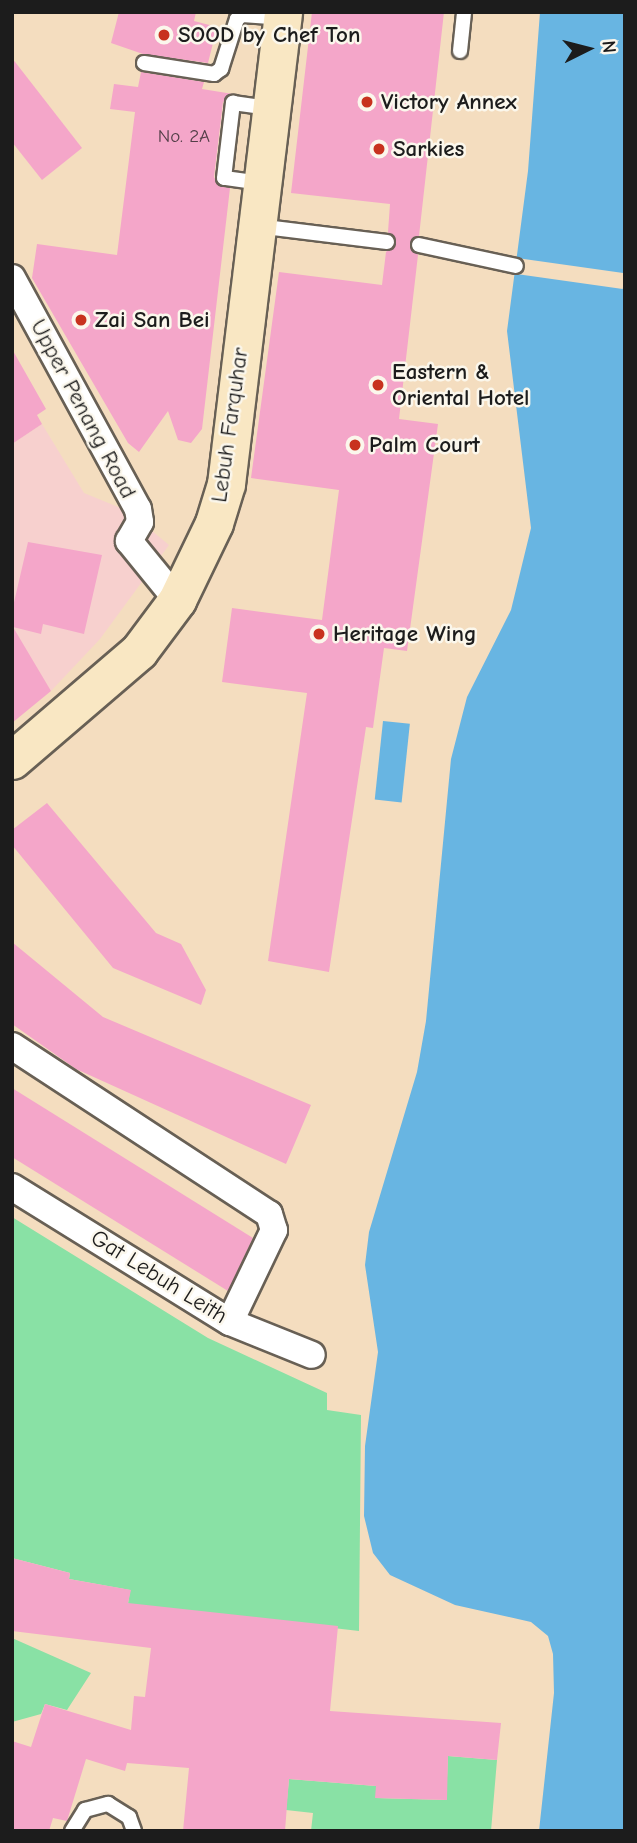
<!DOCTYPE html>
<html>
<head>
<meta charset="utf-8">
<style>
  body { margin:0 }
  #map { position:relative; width:637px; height:1843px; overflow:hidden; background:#f4ddbf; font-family:"Comic Neue",sans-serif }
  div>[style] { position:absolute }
  .built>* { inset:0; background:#f7d0ce }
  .green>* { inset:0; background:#89e1a5 }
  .water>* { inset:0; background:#68b5e2; transform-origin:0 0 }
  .pier>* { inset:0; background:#f4ddbf; transform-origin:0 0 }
  .building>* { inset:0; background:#f4a6c9 }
  .roads { filter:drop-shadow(2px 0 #686055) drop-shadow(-2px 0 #686055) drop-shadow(0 2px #686055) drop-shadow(0 -2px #686055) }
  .lane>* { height:14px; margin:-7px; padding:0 7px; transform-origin:7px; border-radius:7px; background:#fff }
  .street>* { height:26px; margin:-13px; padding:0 13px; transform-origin:13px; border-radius:13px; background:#fff }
  .secondary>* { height:37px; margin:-18.5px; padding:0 18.5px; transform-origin:18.5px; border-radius:18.5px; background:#f9e7c3 }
  .dots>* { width:19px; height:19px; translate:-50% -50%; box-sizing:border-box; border:4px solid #fbf7ec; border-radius:50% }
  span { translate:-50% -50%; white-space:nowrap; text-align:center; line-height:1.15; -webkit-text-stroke:5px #fbf7ec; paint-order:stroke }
  .number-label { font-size:19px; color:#523e47 }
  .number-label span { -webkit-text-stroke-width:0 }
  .poi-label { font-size:23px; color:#1c1c1c; font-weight:700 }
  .left { translate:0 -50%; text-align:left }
  .street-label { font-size:23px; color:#1c1c1c }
  .frame { position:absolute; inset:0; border:14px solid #1c1c1c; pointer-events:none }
  .north { position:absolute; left:553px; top:14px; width:70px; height:70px; -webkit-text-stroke:5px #fbf7ec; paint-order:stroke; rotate:84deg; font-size:19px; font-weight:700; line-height:28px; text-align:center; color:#1c1c1c }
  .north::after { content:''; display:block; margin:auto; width:24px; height:32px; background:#1c1c1c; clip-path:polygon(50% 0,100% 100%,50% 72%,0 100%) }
</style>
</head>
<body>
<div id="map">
  <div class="built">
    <div style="clip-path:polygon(42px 424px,84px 493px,128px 511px,169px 545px,100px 639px,51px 691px,12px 627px,12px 444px)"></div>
  </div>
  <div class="green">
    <div style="clip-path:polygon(12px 1217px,208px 1338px,327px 1393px,327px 1410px,361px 1415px,359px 1631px,128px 1604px,130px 1590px,69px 1579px,70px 1573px,12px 1558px)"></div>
    <div style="clip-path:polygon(12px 1638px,91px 1673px,67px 1710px,45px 1704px,41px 1714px,12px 1722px)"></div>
    <div style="clip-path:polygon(448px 1756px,497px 1760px,491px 1831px,311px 1831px,313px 1813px,286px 1810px,289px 1779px,376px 1786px,376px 1798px,446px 1800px)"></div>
  </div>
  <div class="water">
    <div style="clip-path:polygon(540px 12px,625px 12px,625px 1831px,539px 1831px,554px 1693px,553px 1654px,548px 1636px,531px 1622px,455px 1605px,390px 1575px,373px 1553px,364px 1516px,365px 1446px,378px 1352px,365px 1265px,369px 1232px,417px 1072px,426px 1021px,451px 759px,467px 697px,511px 610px,531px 528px,507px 331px,528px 171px)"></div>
    <div style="left:383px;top:721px;width:27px;height:79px;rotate:6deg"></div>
  </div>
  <div class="pier">
    <div style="left:517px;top:258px;width:109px;height:16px;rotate:8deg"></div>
  </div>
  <div class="building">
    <div style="clip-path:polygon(119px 12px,196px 12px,194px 21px,217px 27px,208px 63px,143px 54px,111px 43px)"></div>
    <div style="clip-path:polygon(312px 12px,444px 12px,419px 236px,410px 244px,418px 255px,399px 419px,438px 424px,407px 651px,384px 648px,373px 728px,366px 727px,329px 972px,268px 961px,307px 693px,222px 682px,232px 608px,322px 620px,339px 490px,251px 478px,279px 272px,382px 285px,386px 252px,396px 244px,388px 232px,390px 204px,291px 193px)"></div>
    <div style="clip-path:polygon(12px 58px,82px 148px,42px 180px,12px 142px)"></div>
    <div style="clip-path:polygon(141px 72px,204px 82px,202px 89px,233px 94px,223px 102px,214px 177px,219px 186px,230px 188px,202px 429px,191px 443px,178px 440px,168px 411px,139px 452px,128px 443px,32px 278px,37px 244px,117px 255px,135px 112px,110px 109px,114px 84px,138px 87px)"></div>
    <div style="clip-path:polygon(12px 349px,46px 409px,37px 415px,42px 424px,12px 444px)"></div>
    <div style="clip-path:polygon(28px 542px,102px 555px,84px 634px,43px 624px,41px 634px,13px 627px,51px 691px,12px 723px,12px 611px)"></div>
    <div style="clip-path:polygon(47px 803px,156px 933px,181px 944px,206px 990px,201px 1005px,113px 968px,12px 845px,12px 830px)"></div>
    <div style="clip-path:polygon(12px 942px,103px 1017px,311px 1105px,286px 1164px,76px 1069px,12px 1024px)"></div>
    <div style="clip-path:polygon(12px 1088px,253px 1238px,228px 1291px,12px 1157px)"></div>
    <div style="clip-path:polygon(12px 1558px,70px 1573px,69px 1579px,131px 1590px,128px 1603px,338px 1626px,330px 1711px,501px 1723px,497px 1760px,448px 1756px,447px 1800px,375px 1798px,376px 1786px,289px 1779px,285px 1831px,183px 1831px,189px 1768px,127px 1763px,125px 1771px,86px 1759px,67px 1821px,53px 1818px,49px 1831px,12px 1831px,12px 1741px,31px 1747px,45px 1704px,131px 1730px,134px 1696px,145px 1697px,151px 1648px,12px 1631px)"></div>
  </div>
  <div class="roads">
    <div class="lane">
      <div style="left:460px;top:51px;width:39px;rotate:-84deg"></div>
      <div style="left:144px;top:63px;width:71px;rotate:8.9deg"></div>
      <div style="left:214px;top:74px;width:9px;rotate:-36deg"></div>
      <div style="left:221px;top:69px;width:52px;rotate:-72.3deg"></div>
      <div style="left:237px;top:19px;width:6px;rotate:-39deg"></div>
      <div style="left:242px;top:15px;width:39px;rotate:4deg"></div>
      <div style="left:261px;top:183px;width:37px;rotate:-172deg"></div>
      <div style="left:224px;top:178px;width:76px;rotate:-83.2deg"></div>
      <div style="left:233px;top:103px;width:37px;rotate:8deg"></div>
      <div style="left:257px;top:226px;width:131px;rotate:7deg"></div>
      <div style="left:419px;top:245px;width:99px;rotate:12.2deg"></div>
      <div style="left:72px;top:1831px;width:25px;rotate:-58deg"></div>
      <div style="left:85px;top:1810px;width:24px;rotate:-15deg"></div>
      <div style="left:108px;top:1804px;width:25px;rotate:32deg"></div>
      <div style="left:129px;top:1817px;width:15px;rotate:70deg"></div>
    </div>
    <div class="street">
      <div style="left:12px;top:278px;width:263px;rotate:61.4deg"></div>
      <div style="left:138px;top:509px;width:13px;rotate:81deg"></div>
      <div style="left:140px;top:522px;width:22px;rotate:120deg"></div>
      <div style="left:129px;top:541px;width:76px;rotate:50.9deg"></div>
      <div style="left:12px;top:1046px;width:307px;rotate:33.2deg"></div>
      <div style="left:269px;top:1214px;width:17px;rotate:73deg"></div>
      <div style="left:274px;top:1230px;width:102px;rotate:115.6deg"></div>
      <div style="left:12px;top:1187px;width:256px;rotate:31.8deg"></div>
      <div style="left:230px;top:1322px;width:88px;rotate:21.9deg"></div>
    </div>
    <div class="secondary">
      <div style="left:12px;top:760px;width:167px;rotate:-40.6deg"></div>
      <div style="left:139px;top:651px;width:64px;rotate:-53.3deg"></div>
      <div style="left:177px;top:600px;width:85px;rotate:-64.3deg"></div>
      <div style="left:214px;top:523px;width:41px;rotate:-72.9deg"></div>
      <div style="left:226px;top:484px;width:475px;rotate:-83.1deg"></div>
    </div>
  </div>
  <div class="dots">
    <div style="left:164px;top:35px;background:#c8321e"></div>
    <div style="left:367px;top:102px;background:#c8321e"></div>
    <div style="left:379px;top:149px;background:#c8321e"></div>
    <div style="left:81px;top:320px;background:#c8321e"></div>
    <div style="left:378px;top:385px;background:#c8321e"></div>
    <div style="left:355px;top:445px;background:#c8321e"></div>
    <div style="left:319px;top:634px;background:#c8321e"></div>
  </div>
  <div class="number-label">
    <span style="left:184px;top:137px">No. 2A</span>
  </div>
  <div class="poi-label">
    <span class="left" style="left:178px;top:35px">SOOD by Chef Ton</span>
    <span class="left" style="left:381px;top:102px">Victory Annex</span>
    <span class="left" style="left:393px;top:149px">Sarkies</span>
    <span class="left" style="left:95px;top:320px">Zai San Bei</span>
    <span class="left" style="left:392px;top:385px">Eastern &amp;<br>Oriental Hotel</span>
    <span class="left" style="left:369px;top:445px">Palm Court</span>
    <span class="left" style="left:333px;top:634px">Heritage Wing</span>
  </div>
  <div class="street-label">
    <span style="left:83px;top:409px;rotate:62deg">Upper Penang Road</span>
    <span style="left:230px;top:425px;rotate:-82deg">Lebuh Farquhar</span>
    <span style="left:159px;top:1277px;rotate:32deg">Gat Lebuh Leith</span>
  </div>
  <div class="frame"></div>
  <div class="north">N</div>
</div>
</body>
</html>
